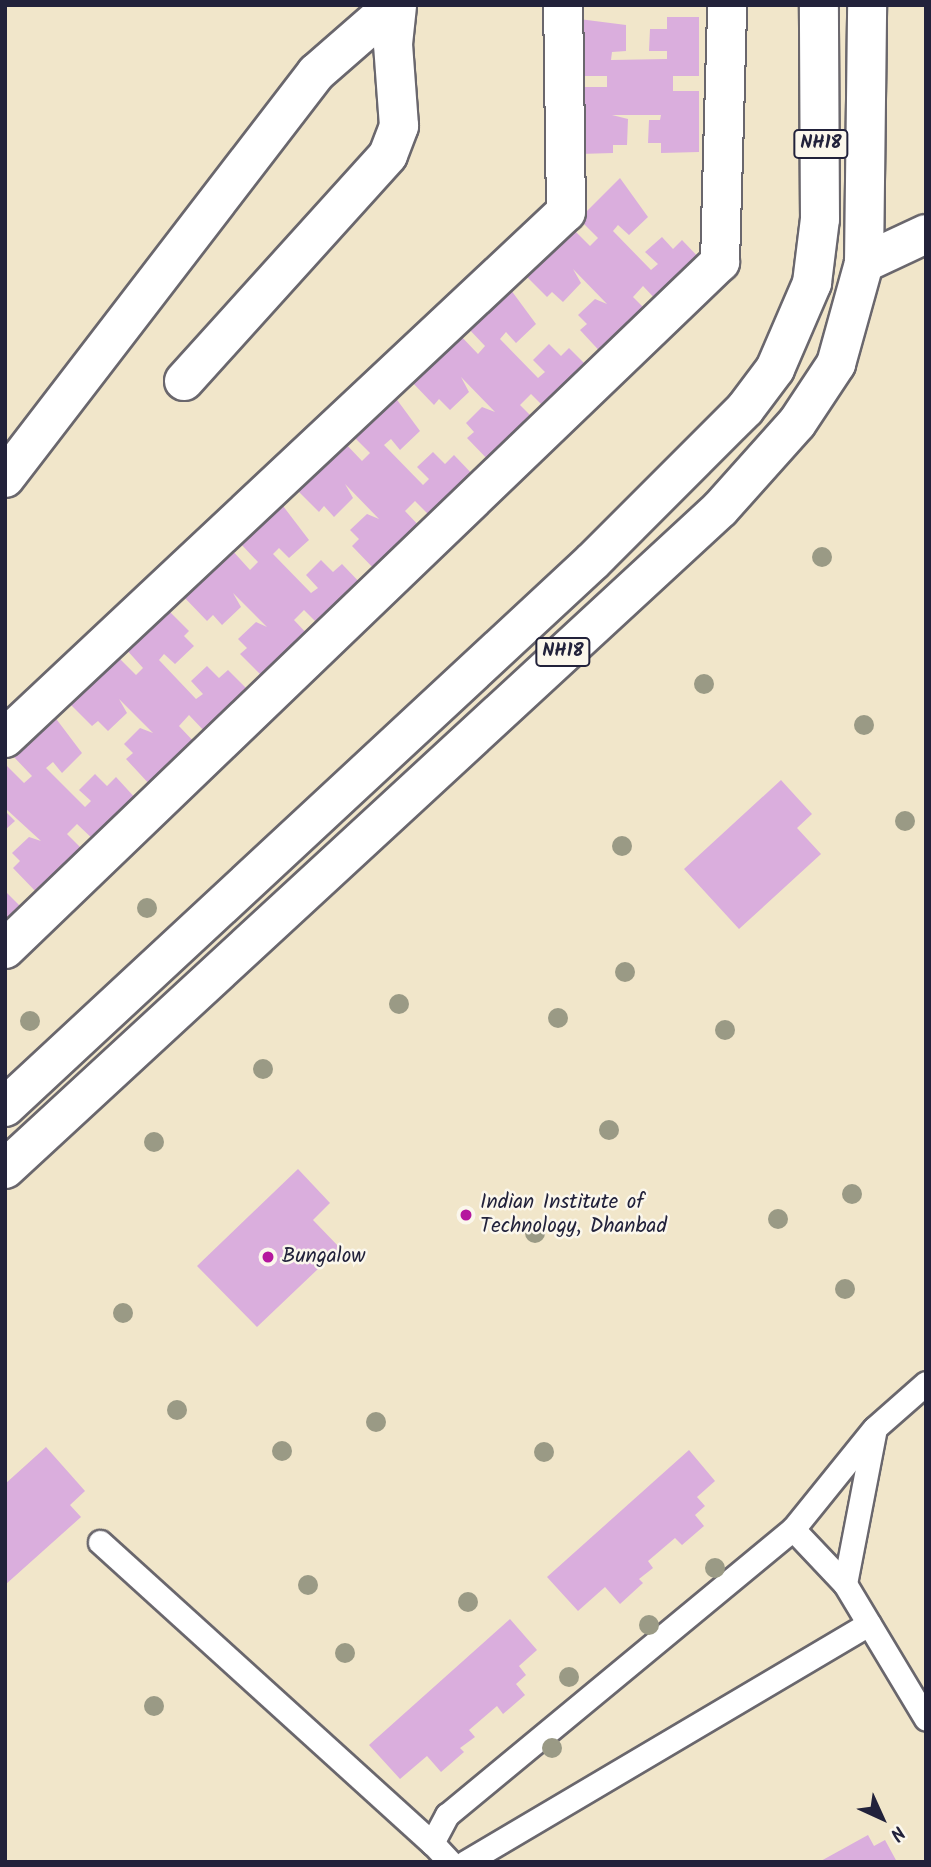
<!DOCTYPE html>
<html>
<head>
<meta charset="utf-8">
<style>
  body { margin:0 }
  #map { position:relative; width:931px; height:1867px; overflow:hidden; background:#f1e6ca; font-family:Kalam,sans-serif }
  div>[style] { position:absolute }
  .building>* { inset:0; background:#daaedd }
  .roads { filter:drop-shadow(2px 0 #6a676d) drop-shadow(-2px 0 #6a676d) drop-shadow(0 2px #6a676d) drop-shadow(0 -2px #6a676d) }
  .lane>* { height:23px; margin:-11.5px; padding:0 11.5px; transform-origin:11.5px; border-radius:11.5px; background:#fff }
  .street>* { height:38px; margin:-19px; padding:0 19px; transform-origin:19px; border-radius:19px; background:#fff }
  .highway>* { height:38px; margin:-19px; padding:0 19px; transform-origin:19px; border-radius:19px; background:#fff }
  .trees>* { width:20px; height:20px; margin:-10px; border-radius:50%; background:#9a9a85 }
  .dots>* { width:19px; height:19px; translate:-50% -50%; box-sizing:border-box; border:4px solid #fbf7ec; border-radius:50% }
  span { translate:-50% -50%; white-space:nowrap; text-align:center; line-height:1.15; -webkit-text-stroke:5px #fbf7ec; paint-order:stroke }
  .shield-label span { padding:2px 5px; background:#fbf7ec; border:2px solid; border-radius:5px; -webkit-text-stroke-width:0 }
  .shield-label { font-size:19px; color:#22223b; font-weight:700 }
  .poi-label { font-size:21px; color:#22223b }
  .left { translate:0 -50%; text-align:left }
  .frame { position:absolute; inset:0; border:7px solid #22223b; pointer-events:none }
  .north { position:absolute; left:847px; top:1783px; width:70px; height:70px; -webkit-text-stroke:5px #fbf7ec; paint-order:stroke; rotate:135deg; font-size:19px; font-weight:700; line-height:28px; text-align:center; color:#22223b }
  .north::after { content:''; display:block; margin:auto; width:24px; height:32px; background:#22223b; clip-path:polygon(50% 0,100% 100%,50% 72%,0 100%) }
</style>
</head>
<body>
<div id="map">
  <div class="building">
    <div style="clip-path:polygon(667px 17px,699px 17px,699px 76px,673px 76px,673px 91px,699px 91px,699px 152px,661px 153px,661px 143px,648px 143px,649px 120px,660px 120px,661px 115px,612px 115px,628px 119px,627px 145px,613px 145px,613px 153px,579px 154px,578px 87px,607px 87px,607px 76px,580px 76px,579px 19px,626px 25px,626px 51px,612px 52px,611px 60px,667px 59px,667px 51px,649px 51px,650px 29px,667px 29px)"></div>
    <div style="clip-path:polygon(620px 178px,648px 217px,629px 235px,618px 225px,613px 231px,651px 270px,658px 264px,645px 252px,662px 237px,673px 249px,682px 240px,704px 263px,661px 305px,643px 286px,633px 297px,651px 315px,606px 358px,580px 330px,587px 324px,578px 315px,595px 299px,607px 304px,573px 269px,581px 283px,563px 302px,552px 292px,547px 297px,522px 272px,570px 226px,590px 246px,598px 238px,579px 219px)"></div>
    <div style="clip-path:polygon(508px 286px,536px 324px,516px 343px,506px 332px,500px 339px,538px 378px,545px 372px,533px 360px,549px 344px,561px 356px,569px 348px,592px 371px,549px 412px,531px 394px,520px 405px,538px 423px,494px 466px,467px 438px,474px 432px,466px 423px,482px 407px,495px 412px,461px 377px,469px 392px,450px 410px,439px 399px,434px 405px,410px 380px,458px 333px,478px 354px,485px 346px,467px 327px)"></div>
    <div style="clip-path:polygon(392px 393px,420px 431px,400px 450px,391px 439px,384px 445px,423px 485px,429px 479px,417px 467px,433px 452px,445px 464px,454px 455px,476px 478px,433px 519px,415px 501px,405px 511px,423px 530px,378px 573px,352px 546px,359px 539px,350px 530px,367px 514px,379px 519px,345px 484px,353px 498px,334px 517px,324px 506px,319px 512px,294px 487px,343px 441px,362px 461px,370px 453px,351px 434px)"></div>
    <div style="clip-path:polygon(280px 502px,309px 540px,289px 558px,279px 548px,273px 554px,311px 593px,318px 588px,306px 575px,321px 560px,333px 572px,342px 564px,364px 587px,322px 628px,304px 610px,294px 620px,311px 638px,267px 681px,240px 654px,247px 648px,238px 639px,256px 622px,267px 627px,233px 593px,241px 607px,222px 625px,213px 615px,207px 621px,183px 596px,231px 549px,250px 570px,258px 562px,239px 542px)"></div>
    <div style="clip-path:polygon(166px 608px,189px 631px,184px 636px,194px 646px,175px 664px,164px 654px,159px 660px,196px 699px,203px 694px,191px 681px,207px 666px,219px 678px,228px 670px,250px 692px,207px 734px,189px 715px,179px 726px,196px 744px,152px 787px,126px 759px,133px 753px,124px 744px,140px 728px,153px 733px,119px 699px,127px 713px,108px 731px,98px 721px,92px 726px,68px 702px,116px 655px,136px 675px,143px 668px,125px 648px)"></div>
    <div style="clip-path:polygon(54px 716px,82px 753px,62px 773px,53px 762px,46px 768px,85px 807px,91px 801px,79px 790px,95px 774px,107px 786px,116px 777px,138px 801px,96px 842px,77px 824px,67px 834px,85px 852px,40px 896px,13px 868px,20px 861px,12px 853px,29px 837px,41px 841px,5px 808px,5px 764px,24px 783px,32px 776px,13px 756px)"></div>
    <div style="clip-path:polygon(781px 780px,812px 814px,797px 828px,821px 854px,739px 929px,684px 869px)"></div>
    <div style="clip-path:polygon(5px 811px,15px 821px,5px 830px)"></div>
    <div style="clip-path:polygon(5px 891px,20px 906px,5px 920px)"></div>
    <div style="clip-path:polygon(298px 1169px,330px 1203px,313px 1220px,340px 1248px,257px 1327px,197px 1266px)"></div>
    <div style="clip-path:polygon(46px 1447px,85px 1491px,70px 1505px,81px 1517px,5px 1585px,5px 1484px)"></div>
    <div style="clip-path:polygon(689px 1450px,715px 1481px,697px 1497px,705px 1506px,695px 1515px,704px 1526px,682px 1545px,675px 1538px,648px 1561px,653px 1568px,639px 1579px,643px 1583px,620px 1604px,605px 1587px,578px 1611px,547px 1577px)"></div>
    <div style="clip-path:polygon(510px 1619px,537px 1650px,519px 1666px,526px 1675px,516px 1684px,525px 1695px,503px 1714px,497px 1706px,469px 1730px,475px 1737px,460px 1748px,464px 1752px,441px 1772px,427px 1756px,400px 1779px,369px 1745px)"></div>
    <div style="clip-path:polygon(868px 1835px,874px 1846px,885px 1840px,897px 1862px,819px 1862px)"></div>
  </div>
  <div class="roads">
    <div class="lane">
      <div style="left:926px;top:1383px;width:68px;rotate:138.6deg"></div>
      <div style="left:875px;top:1428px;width:159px;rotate:100.9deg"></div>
      <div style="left:845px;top:1584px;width:157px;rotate:59deg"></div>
      <div style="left:100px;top:1542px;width:448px;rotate:42.2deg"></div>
      <div style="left:845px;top:1584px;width:76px;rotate:-133.4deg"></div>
      <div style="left:793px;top:1529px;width:127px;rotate:-51.1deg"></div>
      <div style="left:450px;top:1862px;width:26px;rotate:-133deg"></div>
      <div style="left:432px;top:1843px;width:32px;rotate:-62deg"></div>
      <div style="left:447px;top:1815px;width:449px;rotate:-39.6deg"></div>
      <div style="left:466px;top:1862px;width:468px;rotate:-30.6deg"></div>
    </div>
    <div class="street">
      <div style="left:864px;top:263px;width:68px;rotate:-25.1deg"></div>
      <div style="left:184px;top:381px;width:304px;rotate:-47.9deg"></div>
      <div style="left:388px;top:155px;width:31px;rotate:-69deg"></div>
      <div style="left:399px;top:126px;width:82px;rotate:-94.2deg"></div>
      <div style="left:393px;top:44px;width:39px;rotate:-84deg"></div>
      <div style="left:5px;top:478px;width:511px;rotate:-52.48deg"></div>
      <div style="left:316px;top:73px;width:103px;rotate:-41.1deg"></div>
      <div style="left:5px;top:738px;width:769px;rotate:-43.16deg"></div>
      <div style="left:566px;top:212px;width:207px;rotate:-90.8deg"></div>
      <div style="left:5px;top:949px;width:992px;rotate:-43.86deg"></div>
      <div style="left:720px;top:262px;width:257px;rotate:-88.4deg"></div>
    </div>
    <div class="highway">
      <div style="left:5px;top:1107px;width:802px;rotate:-42.88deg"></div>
      <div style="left:593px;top:561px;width:215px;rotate:-45deg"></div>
      <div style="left:745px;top:409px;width:50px;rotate:-53.1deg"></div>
      <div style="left:775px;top:369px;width:94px;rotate:-66.7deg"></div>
      <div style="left:812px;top:283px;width:64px;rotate:-82.9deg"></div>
      <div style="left:820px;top:219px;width:214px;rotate:-90.3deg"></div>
      <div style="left:5px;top:1169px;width:973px;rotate:-42.71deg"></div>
      <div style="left:720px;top:509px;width:115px;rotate:-48.2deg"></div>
      <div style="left:797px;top:423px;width:71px;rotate:-56.5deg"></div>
      <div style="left:836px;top:364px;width:105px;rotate:-74.5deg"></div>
      <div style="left:864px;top:263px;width:258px;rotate:-89.3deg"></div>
    </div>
  </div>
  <div class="trees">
    <div style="left:822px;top:557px"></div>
    <div style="left:704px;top:684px"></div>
    <div style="left:864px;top:725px"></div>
    <div style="left:905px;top:821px"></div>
    <div style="left:622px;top:846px"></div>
    <div style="left:147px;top:908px"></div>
    <div style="left:625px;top:972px"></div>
    <div style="left:399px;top:1004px"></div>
    <div style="left:558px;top:1018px"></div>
    <div style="left:30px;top:1021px"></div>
    <div style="left:725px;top:1030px"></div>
    <div style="left:263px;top:1069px"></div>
    <div style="left:609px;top:1130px"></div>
    <div style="left:154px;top:1142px"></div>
    <div style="left:852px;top:1194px"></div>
    <div style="left:778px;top:1219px"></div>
    <div style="left:535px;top:1233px"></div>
    <div style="left:845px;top:1289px"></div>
    <div style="left:123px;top:1313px"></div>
    <div style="left:177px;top:1410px"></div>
    <div style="left:376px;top:1422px"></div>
    <div style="left:282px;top:1451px"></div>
    <div style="left:544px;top:1452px"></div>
    <div style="left:715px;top:1568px"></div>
    <div style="left:308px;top:1585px"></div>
    <div style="left:468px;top:1602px"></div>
    <div style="left:649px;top:1625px"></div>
    <div style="left:345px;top:1653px"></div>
    <div style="left:569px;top:1677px"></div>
    <div style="left:154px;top:1706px"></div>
    <div style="left:552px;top:1748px"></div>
  </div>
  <div class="dots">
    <div style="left:466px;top:1215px;background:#b5179e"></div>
    <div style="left:268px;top:1257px;background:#b5179e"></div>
  </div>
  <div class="shield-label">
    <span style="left:821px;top:144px">NH18</span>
    <span style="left:563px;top:652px">NH18</span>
  </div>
  <div class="poi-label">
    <span class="left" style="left:480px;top:1215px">Indian Institute of<br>Technology, Dhanbad</span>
    <span class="left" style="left:282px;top:1257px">Bungalow</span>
  </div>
  <div class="frame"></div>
  <div class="north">N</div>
</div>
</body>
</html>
